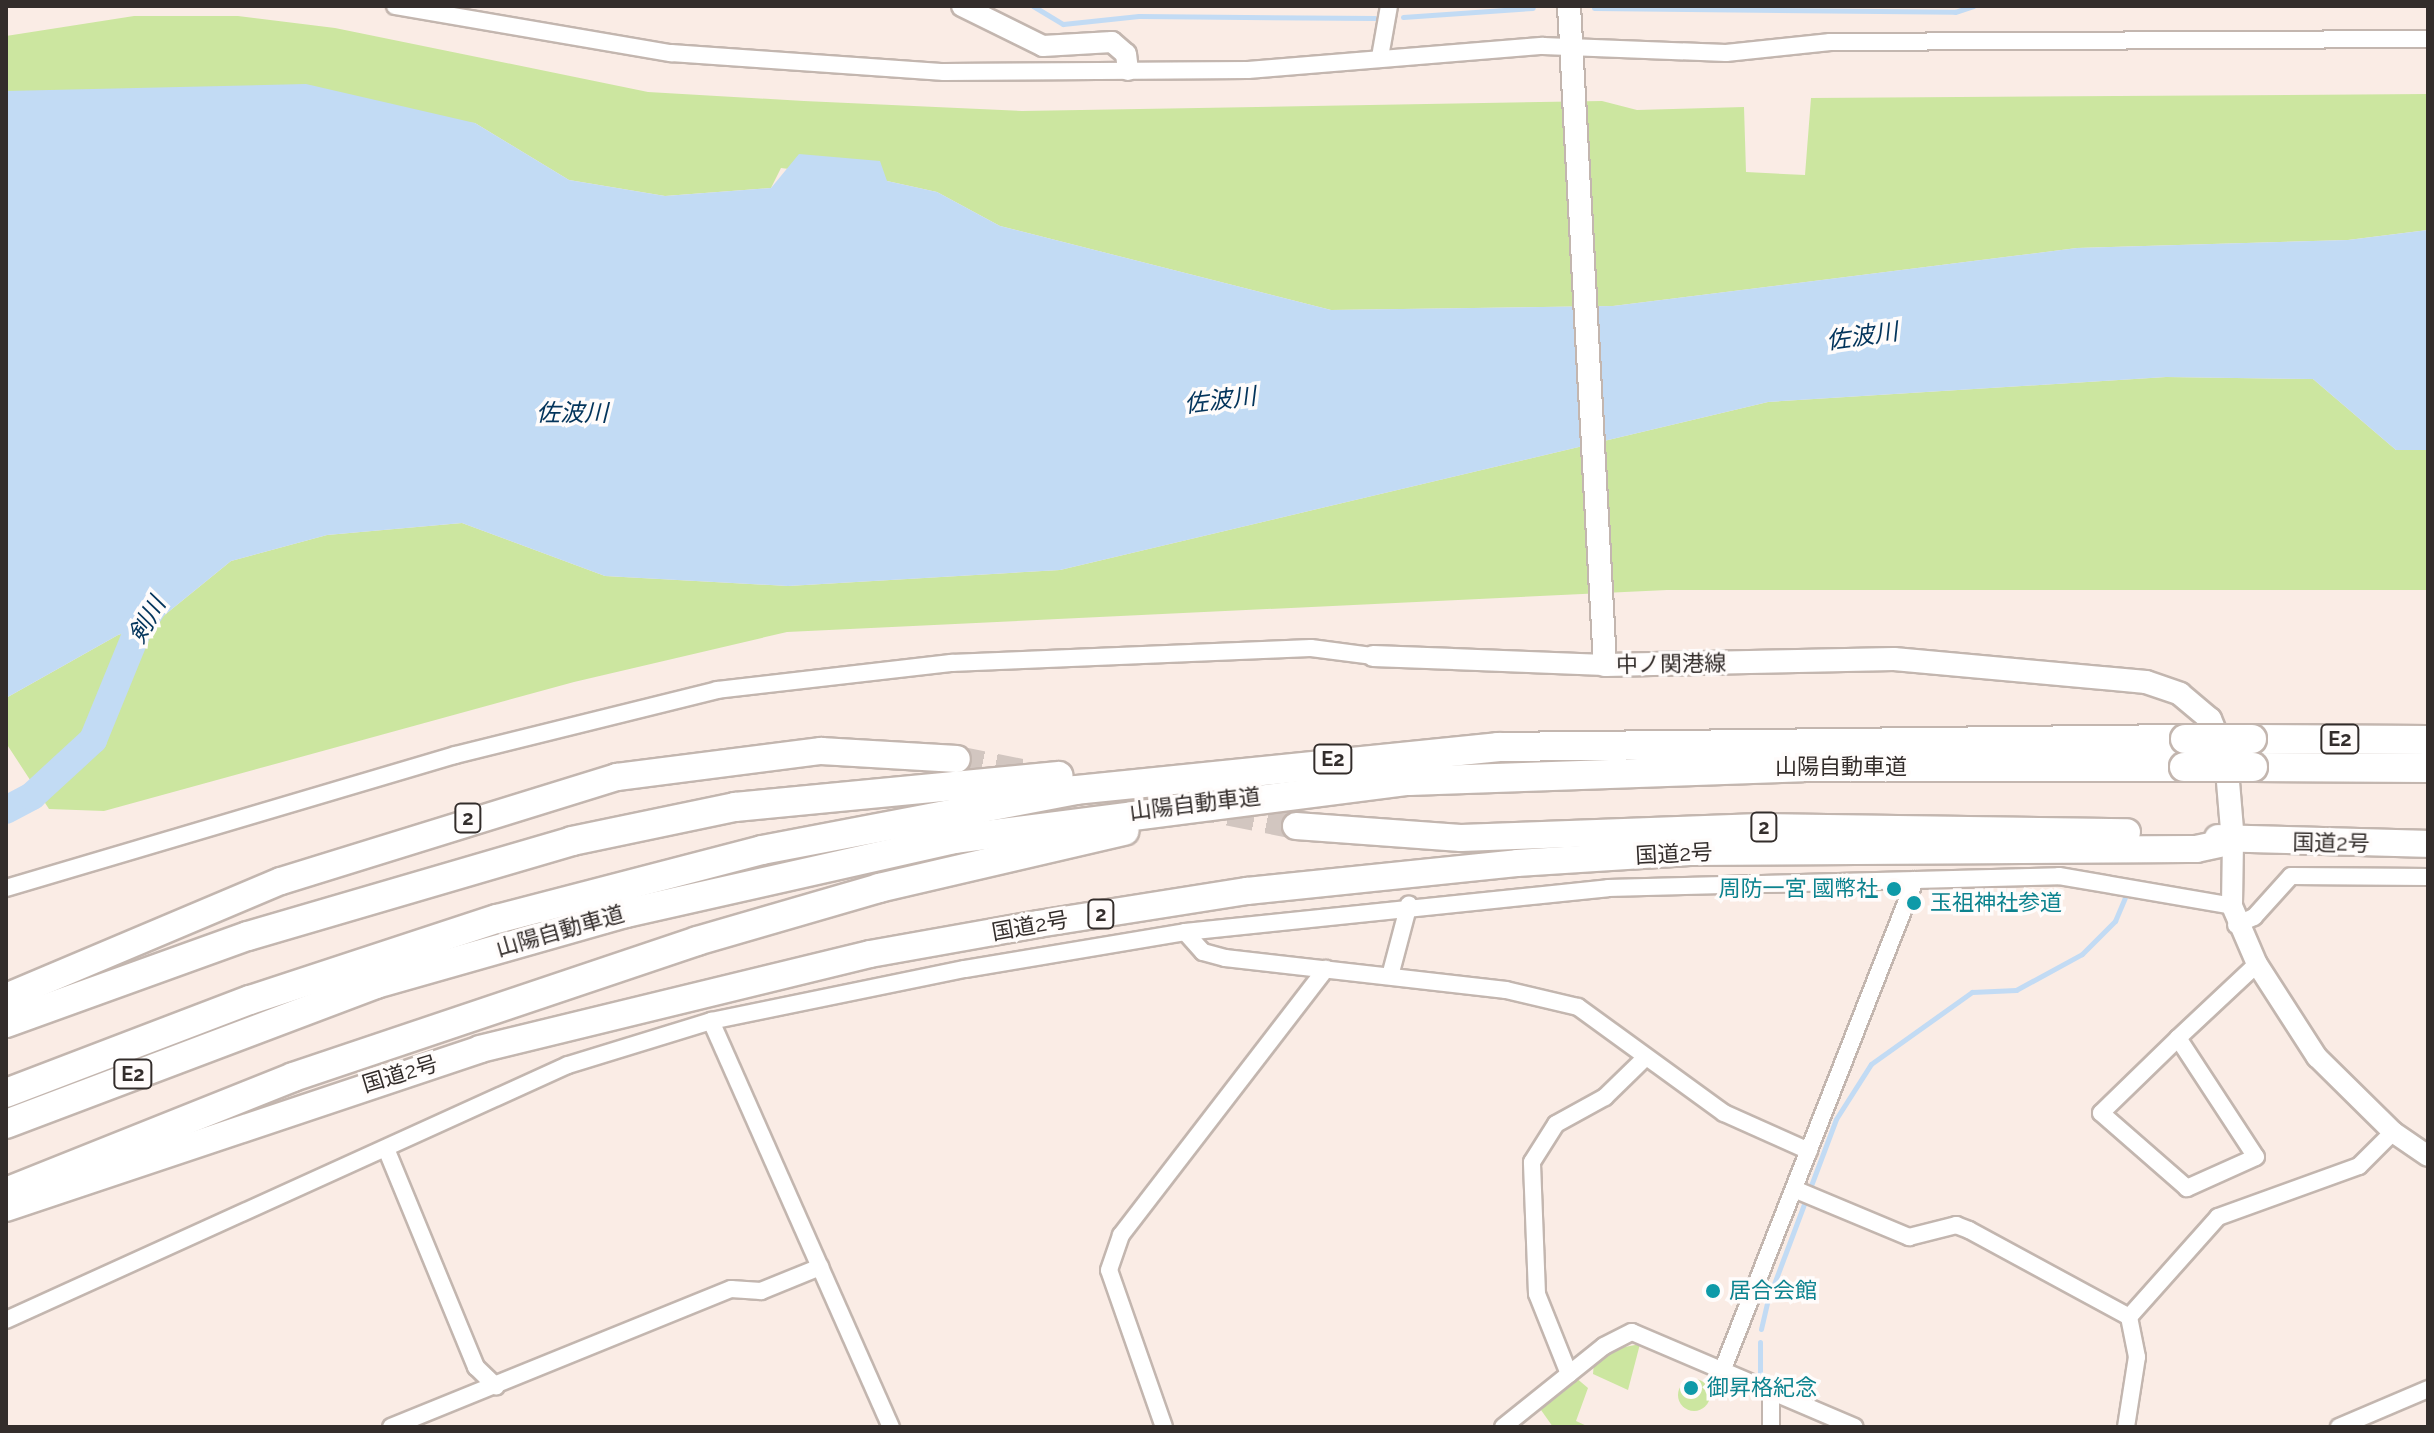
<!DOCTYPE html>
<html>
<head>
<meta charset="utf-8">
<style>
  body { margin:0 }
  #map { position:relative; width:2434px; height:1433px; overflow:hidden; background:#faece5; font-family:Raleway,"Noto Sans JP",sans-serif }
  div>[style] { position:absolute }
  .green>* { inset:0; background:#cce6a0 }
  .round { border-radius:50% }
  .water>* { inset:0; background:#c2dbf4 }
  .stream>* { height:5px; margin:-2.5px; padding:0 2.5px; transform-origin:2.5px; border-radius:2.5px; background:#c2dbf4 }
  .river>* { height:28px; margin:-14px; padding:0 14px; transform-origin:14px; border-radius:14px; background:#c2dbf4 }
  .trunk-tunnel>* { height:26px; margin-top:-13px; transform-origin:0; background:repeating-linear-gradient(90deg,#d2c6c0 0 26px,transparent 0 39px) }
  .roads { filter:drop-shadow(2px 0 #c3b6af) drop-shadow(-2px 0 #c3b6af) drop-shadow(0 2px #c3b6af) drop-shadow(0 -2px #c3b6af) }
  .minor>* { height:16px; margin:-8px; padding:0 8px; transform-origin:8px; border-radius:8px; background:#fff }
  .tertiary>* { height:20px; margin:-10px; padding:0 10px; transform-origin:10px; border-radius:10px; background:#fff }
  .secondary>* { height:22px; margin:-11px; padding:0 11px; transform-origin:11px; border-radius:11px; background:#fff }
  .trunk>* { height:26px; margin:-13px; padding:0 13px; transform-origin:13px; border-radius:13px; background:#fff }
  .motorway>* { height:28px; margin:-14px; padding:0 14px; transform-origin:14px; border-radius:14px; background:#fff }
  .bridges { filter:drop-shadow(2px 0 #c3b6af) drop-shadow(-2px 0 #c3b6af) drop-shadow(0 2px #c3b6af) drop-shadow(0 -2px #c3b6af) }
  .motorway-bridge>* { height:28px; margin:-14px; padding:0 14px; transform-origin:14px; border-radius:14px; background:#fff }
  .dots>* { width:22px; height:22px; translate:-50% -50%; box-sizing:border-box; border:4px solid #fffcfb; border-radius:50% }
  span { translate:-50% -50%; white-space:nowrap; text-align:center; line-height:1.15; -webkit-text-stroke:7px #fffcfb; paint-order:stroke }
  .shield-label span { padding:2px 6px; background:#fffcfb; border:2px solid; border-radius:6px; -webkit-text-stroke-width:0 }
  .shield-label { font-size:20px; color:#332d2b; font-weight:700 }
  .street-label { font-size:22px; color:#332d2b }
  .culture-label { font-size:22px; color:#0d838f }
  .right { translate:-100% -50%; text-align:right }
  .left { translate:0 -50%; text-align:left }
  .water-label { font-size:24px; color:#03345b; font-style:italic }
  .frame { position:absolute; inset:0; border:8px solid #332d2b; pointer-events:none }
</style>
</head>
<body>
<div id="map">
  <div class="green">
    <div style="clip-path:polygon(134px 16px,238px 16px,335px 28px,648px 92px,804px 101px,1022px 111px,1602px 101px,1637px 110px,1744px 107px,1746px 172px,1805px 175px,1811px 98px,2428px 94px,2428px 230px,2348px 240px,2077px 248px,1613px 306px,1331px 310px,1000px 226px,937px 192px,887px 181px,781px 168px,771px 188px,665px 196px,569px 180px,475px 123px,6px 91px,6px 36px)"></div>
    <div style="clip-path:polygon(2166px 377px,2313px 379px,2396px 450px,2428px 450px,2428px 590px,1667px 590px,787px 632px,574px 682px,104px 811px,49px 809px,6px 743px,6px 698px,118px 635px,156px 622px,231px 561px,327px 535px,462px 523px,605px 576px,788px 586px,1060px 570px,1768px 402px)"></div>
    <div style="clip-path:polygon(1640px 1344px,1628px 1390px,1593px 1374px,1594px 1362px,1610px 1350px)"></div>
    <div style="clip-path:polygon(1575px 1377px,1588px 1388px,1576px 1421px,1589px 1427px,1553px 1427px,1541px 1410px)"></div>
    <div class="round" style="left:1678px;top:1379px;width:32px;height:32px"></div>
  </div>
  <div class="water">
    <div style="clip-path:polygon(306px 84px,475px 123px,569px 180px,665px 196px,771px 188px,799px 154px,880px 161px,887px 181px,937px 192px,1000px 226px,1331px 310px,1613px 306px,2077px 248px,2348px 240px,2428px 230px,2428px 450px,2396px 450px,2313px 379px,2166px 377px,1768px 402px,1060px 570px,788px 586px,605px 576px,462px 523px,327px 535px,231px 561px,156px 622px,118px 635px,6px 698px,6px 91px)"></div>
  </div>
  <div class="stream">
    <div style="left:1033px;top:6px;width:35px;rotate:31deg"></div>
    <div style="left:1063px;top:24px;width:76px;rotate:-6deg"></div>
    <div style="left:1139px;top:16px;width:236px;rotate:0.5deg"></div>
    <div style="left:1594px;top:8px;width:361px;rotate:0.6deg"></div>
    <div style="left:1955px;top:12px;width:19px;rotate:-18deg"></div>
    <div style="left:1403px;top:17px;width:130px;rotate:-4deg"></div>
    <div style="left:1774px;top:1284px;width:176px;rotate:-69.4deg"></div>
    <div style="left:1836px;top:1119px;width:65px;rotate:-57.5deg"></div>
    <div style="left:1871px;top:1064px;width:124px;rotate:-35.5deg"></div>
    <div style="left:1972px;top:992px;width:44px;rotate:-2.6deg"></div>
    <div style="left:2016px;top:990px;width:75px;rotate:-28.6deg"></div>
    <div style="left:2082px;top:954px;width:47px;rotate:-45deg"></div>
    <div style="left:2115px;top:921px;width:25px;rotate:-67deg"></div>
    <div style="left:1761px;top:1329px;width:37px;rotate:-77deg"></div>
    <div style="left:1760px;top:1373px;width:31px;rotate:-90deg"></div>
  </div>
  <div class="river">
    <div style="left:6px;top:810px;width:30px;rotate:-28deg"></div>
    <div style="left:32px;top:796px;width:83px;rotate:-42.6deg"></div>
    <div style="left:93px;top:740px;width:117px;rotate:-67.8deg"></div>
    <div style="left:137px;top:632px;width:43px;rotate:-57.4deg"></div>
  </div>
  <div class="trunk-tunnel">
    <div style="left:957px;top:759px;width:76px;rotate:11.3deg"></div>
    <div style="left:1114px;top:790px;width:186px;rotate:11.2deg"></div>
  </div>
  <div class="roads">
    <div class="minor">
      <div style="left:395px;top:6px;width:280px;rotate:9.7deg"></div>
      <div style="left:671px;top:53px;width:274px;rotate:4deg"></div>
      <div style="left:944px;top:72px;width:304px;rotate:-0.4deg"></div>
      <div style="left:1248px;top:70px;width:296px;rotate:-4.7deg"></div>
      <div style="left:1543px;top:46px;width:183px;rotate:2.2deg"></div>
      <div style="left:1726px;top:53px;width:105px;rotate:-6deg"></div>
      <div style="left:1830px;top:42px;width:598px;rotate:-0.29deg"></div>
      <div style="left:1380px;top:57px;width:52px;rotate:-80deg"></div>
      <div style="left:6px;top:888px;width:468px;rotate:-16.5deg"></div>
      <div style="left:455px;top:755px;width:270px;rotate:-13.9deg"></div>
      <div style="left:717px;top:690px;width:236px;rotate:-6.6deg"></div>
      <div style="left:951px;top:663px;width:360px;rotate:-2.4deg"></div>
      <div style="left:1311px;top:648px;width:63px;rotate:7.4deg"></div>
      <div style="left:2236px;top:925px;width:20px;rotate:-24deg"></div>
      <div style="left:2254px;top:917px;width:55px;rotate:-47.9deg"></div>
      <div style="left:2291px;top:876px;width:137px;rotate:0.4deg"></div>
      <div style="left:1185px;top:932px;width:27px;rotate:48deg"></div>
      <div style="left:1203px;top:952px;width:23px;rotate:15deg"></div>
      <div style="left:1225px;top:958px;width:283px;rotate:6.5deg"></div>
      <div style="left:1506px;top:990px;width:74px;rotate:13.3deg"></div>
      <div style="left:1578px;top:1007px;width:180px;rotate:36deg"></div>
      <div style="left:1724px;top:1113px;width:93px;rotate:24.1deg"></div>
      <div style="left:1390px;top:976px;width:74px;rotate:-75.2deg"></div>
      <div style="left:711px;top:1021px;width:444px;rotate:66.1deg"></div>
      <div style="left:2178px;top:1038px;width:142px;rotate:56.8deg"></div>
      <div style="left:2256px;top:1157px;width:76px;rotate:155.8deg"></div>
      <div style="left:2187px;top:1188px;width:114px;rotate:-138.9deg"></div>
      <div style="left:2101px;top:1113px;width:107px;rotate:-44.2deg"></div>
      <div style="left:2178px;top:1038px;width:108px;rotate:-43.1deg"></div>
      <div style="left:387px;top:1151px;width:234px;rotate:67.6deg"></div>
      <div style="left:476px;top:1367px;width:28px;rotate:44deg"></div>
      <div style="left:1794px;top:1189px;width:125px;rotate:22.7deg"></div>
      <div style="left:1909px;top:1237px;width:49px;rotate:-14.3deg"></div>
      <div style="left:1956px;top:1225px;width:14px;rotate:21deg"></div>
      <div style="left:1969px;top:1230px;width:182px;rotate:28.5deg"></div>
      <div style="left:2129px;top:1317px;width:134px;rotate:-48.3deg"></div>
      <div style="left:2218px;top:1217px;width:150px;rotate:-19.9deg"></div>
      <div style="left:2359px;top:1166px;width:48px;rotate:-45deg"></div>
      <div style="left:6px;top:1320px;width:617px;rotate:-24.41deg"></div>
      <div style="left:568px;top:1065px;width:150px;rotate:-17.1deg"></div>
      <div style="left:711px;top:1021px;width:259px;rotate:-11.6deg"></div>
      <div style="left:965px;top:969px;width:223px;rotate:-9.5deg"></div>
      <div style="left:1185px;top:932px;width:425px;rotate:-5.9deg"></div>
      <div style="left:1608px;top:888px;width:451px;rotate:-1.5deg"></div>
      <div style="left:2059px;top:876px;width:176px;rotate:9.8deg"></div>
      <div style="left:1724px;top:1366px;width:522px;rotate:-68.54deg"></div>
      <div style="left:1569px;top:1374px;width:86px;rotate:-111.8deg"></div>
      <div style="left:1537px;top:1294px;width:132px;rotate:-92.2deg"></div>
      <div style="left:1532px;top:1162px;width:45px;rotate:-57.7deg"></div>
      <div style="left:1556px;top:1124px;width:56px;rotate:-28.9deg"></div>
      <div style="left:1605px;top:1097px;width:57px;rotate:-44.3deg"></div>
      <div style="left:1771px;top:1390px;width:37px;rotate:90deg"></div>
      <div style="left:391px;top:1427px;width:367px;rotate:-22.1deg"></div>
      <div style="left:731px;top:1289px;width:30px;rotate:4deg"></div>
      <div style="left:761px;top:1291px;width:64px;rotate:-22.1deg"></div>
      <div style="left:1164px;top:1427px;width:166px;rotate:-109.3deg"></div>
      <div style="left:1109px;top:1270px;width:37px;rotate:-71deg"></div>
      <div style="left:1121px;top:1235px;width:336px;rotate:-52.4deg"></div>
      <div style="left:1503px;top:1427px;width:129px;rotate:-38.7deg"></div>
      <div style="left:1604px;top:1346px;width:31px;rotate:-27deg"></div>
      <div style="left:1632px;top:1332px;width:242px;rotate:23.1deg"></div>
      <div style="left:2126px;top:1427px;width:71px;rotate:-81.1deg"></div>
      <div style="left:2137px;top:1357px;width:41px;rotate:-101.3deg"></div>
      <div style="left:2339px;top:1427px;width:97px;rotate:-23.1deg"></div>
    </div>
    <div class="tertiary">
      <div style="left:962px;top:6px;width:90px;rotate:26.3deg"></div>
      <div style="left:1043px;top:46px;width:69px;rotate:-3.3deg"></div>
      <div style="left:1112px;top:42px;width:18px;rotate:41deg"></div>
      <div style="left:1126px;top:54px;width:16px;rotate:83deg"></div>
      <div style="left:1373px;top:656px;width:232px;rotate:2.2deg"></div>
      <div style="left:2233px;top:841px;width:65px;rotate:90.9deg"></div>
      <div style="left:2232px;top:906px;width:63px;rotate:66.7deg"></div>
      <div style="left:2257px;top:964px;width:111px;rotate:57.2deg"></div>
      <div style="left:2317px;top:1057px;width:107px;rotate:44.6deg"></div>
      <div style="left:2393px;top:1132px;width:42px;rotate:34.4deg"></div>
    </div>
    <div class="secondary">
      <div style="left:1569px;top:6px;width:660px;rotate:86.87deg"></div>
      <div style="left:1605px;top:665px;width:289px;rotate:-1.2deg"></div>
      <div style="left:1894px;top:659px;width:253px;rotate:5.2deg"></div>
      <div style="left:2146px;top:682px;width:36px;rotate:19deg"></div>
      <div style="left:2180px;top:694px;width:39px;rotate:40deg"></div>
      <div style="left:2210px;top:719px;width:42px;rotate:67.7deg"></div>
      <div style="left:2226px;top:758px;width:83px;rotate:85.2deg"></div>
    </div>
    <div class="trunk">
      <div style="left:1296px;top:826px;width:165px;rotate:4.2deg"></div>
      <div style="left:1461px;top:838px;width:299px;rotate:-2.1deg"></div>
      <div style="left:1760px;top:827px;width:367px;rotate:0.8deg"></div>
      <div style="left:2218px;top:838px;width:210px;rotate:1.6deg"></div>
      <div style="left:6px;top:997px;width:298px;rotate:-22.9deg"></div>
      <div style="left:281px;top:881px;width:352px;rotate:-17.2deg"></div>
      <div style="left:617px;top:777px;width:206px;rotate:-7.3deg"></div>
      <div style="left:821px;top:751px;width:136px;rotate:3.4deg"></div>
      <div style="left:6px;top:1208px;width:500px;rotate:-18.5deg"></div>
      <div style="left:480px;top:1049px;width:401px;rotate:-13.7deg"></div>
      <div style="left:870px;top:954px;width:171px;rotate:-10.1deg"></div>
      <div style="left:1038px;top:924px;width:212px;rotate:-9deg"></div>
      <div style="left:1247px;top:891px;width:271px;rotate:-5.9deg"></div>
      <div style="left:1517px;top:863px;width:173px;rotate:-3.6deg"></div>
      <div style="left:1690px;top:852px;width:506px;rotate:-0.34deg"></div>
      <div style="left:2196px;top:849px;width:38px;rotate:-12deg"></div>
    </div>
    <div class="motorway">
      <div style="left:2252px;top:739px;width:176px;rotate:0.3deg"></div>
      <div style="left:2253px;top:767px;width:175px;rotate:0.3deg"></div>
      <div style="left:6px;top:1023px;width:257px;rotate:-19.8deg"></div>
      <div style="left:248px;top:936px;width:338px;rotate:-16.3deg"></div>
      <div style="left:572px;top:841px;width:167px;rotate:-11.8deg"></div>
      <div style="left:735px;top:807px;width:325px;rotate:-5.5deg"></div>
      <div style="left:6px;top:1093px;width:261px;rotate:-20.9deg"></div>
      <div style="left:250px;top:1000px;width:260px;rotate:-18.2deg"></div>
      <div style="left:497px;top:919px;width:274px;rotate:-14.6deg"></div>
      <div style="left:762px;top:850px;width:320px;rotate:-10.8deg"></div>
      <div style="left:1076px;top:790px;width:424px;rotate:-5.8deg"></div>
      <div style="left:1498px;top:747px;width:687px;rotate:-0.67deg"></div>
      <div style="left:6px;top:1124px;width:396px;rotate:-20.7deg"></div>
      <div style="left:376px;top:984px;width:260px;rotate:-15.9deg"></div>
      <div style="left:626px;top:913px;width:336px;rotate:-12.7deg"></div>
      <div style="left:954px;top:839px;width:459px;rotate:-7.3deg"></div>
      <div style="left:1409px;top:781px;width:394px;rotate:-2deg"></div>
      <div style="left:1803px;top:767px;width:381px"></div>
      <div style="left:6px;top:1192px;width:309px;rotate:-21.8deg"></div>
      <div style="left:293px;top:1077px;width:426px;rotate:-18.6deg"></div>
      <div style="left:697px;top:941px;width:190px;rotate:-16.2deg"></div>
      <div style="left:879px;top:888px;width:252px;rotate:-13.1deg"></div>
    </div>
  </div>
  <div class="bridges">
    <div class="motorway-bridge">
      <div style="left:2185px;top:739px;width:67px"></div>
      <div style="left:2184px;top:767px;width:69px"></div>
    </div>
  </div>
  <div class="dots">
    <div style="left:1894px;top:889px;background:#0f9aa8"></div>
    <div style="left:1914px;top:903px;background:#0f9aa8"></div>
    <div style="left:1713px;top:1291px;background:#0f9aa8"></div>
    <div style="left:1691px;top:1388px;background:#0f9aa8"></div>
  </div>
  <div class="shield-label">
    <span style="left:2340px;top:739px">E2</span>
    <span style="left:1333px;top:759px">E2</span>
    <span style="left:468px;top:818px">2</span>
    <span style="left:1764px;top:827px">2</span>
    <span style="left:1101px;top:914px">2</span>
    <span style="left:133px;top:1074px">E2</span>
  </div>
  <div class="street-label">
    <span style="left:1671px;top:664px;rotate:-1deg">中ノ関港線</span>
    <span style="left:1841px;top:767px">山陽自動車道</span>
    <span style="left:1195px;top:804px;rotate:-7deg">山陽自動車道</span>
    <span style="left:2331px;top:843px;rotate:1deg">国道2号</span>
    <span style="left:1674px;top:854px;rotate:-3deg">国道2号</span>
    <span style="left:1030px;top:926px;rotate:-10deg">国道2号</span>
    <span style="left:560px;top:931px;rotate:-16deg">山陽自動車道</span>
    <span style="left:400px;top:1074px;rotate:-17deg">国道2号</span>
  </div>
  <div class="culture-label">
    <span class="right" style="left:1878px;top:889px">周防一宮 國幣社</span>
    <span class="left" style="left:1930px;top:903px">玉祖神社参道</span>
    <span class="left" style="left:1729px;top:1291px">居合会館</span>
    <span class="left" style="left:1707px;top:1388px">御昇格紀念</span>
  </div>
  <div class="water-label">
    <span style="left:1862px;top:336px;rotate:-8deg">佐波川</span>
    <span style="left:1220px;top:400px;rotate:-7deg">佐波川</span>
    <span style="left:572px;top:413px">佐波川</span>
    <span style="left:147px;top:620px;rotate:-60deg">剣川</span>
  </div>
  <div class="frame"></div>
</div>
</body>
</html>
